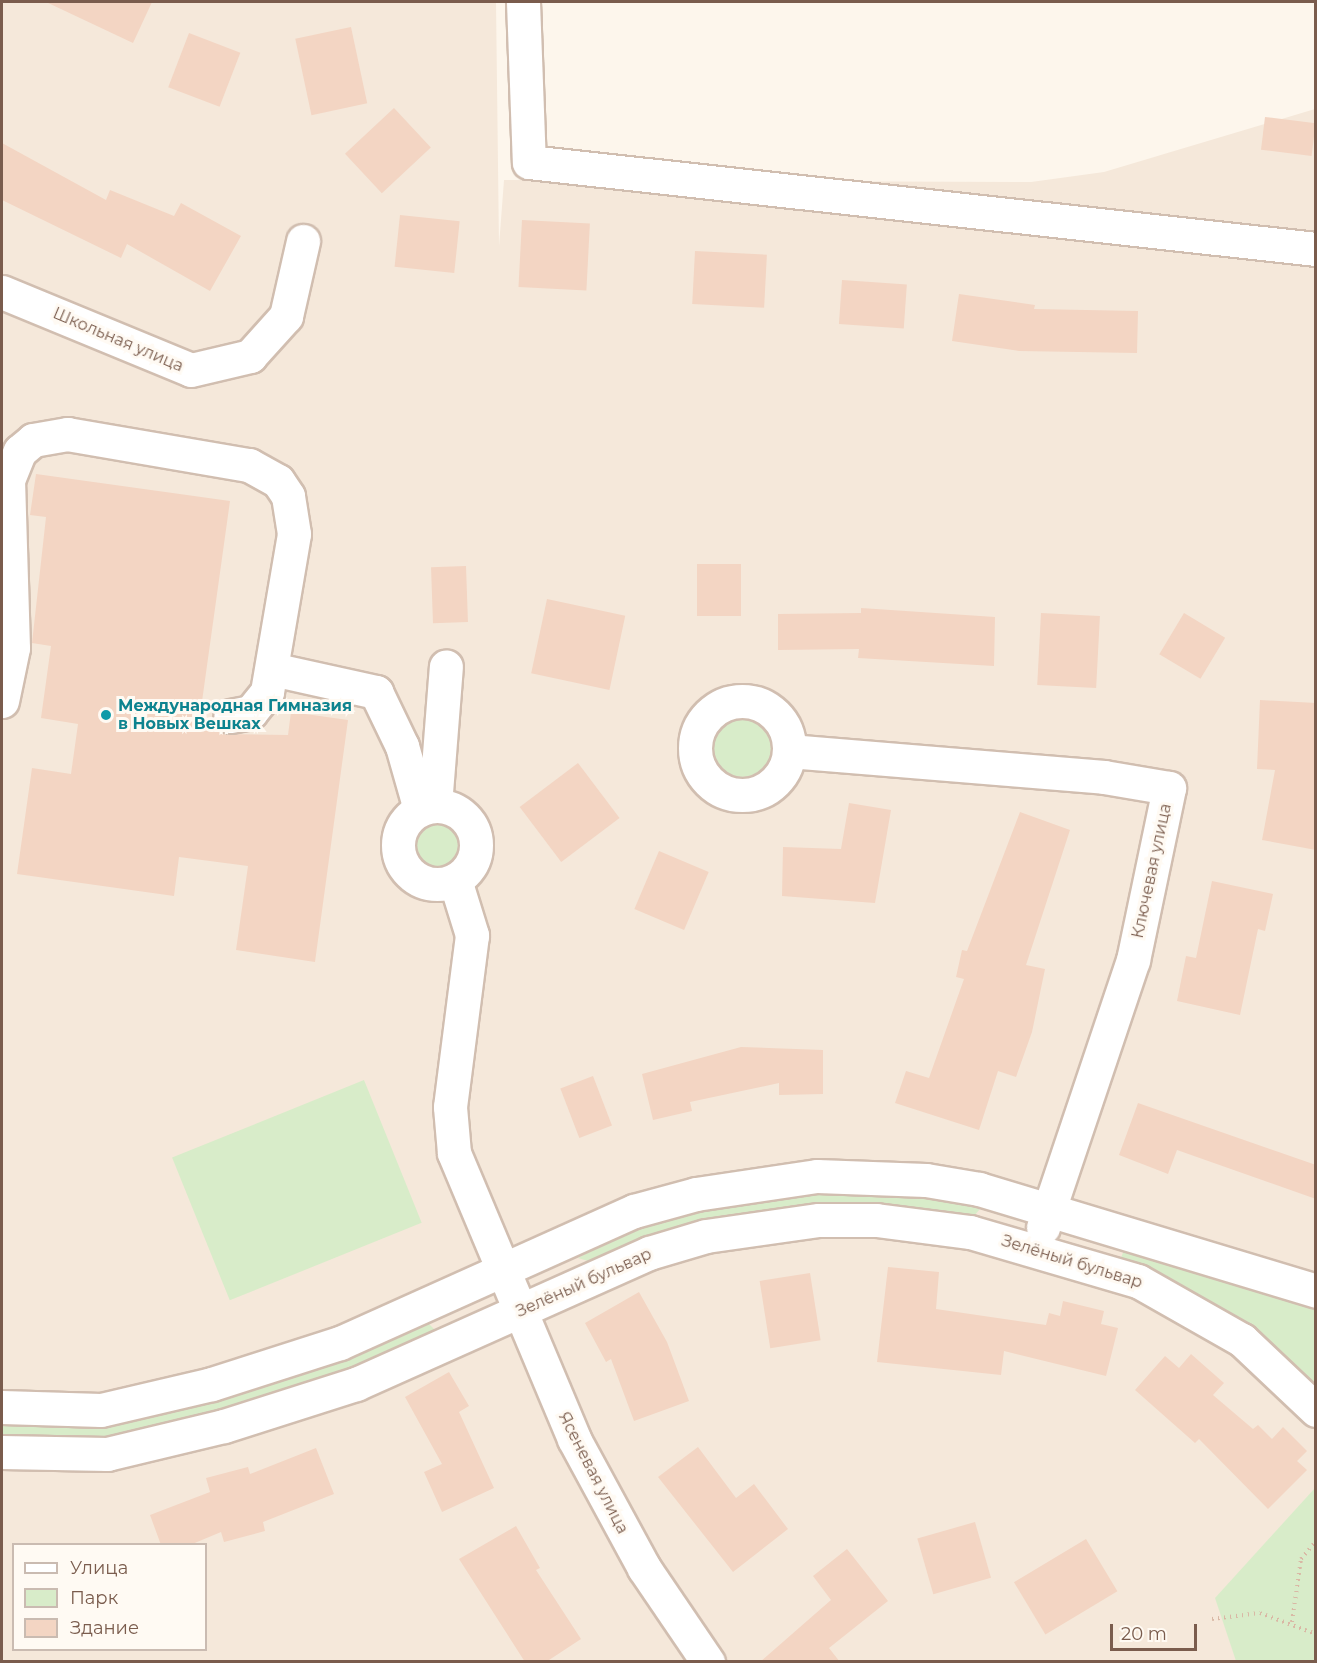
<!DOCTYPE html>
<html>
<head>
<meta charset="utf-8">
<style>
  body { margin:0 }
  #map { position:relative; width:1317px; height:1663px; overflow:hidden; background:#fdf6ec; font-family:Montserrat,sans-serif }
  div>[style] { position:absolute }
  .residential>* { inset:0; background:#f5e8da }
  .green>* { inset:0; background:#d8ecc9; transform-origin:0 0 }
  .round { border-radius:50% }
  .building>* { inset:0; background:#f3d5c3; transform-origin:0 0 }
  .path>* { height:4px; margin-top:-2px; transform-origin:0; background:repeating-linear-gradient(90deg,#d9b8a5 0 1.5px,transparent 0 6px) }
  .roads { filter:drop-shadow(2px 0 #d1beb0) drop-shadow(-2px 0 #d1beb0) drop-shadow(0 2px #d1beb0) drop-shadow(0 -2px #d1beb0) }
  .minor>* { height:33px; margin:-16.5px; padding:0 16.5px; transform-origin:16.5px; border-radius:16.5px; background:#fff }
  .minor>.ring { margin:-16.5px; padding:0; box-sizing:content-box; background:none; border:33px solid #fff; border-radius:50% }
  .dots>* { width:16px; height:16px; translate:-50% -50%; box-sizing:border-box; border:3px solid #fffaf3; border-radius:50% }
  span { translate:-50% -50%; white-space:nowrap; text-align:center; line-height:1.15; -webkit-text-stroke:6px #fffaf3; paint-order:stroke }
  .street-label { font-size:16px; color:#7a5c4d }
  .culture-label { font-size:16px; color:#0d838f; font-weight:700 }
  .left { translate:0 -50%; text-align:left }
  .frame { position:absolute; inset:0; border:3px solid #7a5c4d; pointer-events:none }
  .legend { position:absolute; left:12px; top:1543px; width:195px; height:108px; box-sizing:border-box; background:#fffaf3; border:2px solid #cabbb1; margin:0; padding:8px 10px; list-style:none; font-size:18px; color:#7a5c4d }
  .legend li { display:flex; align-items:center; gap:12px; height:30px }
  .legend b { width:30px; border:2px solid #cabbb1 }
  .scale { position:absolute; left:1110px; top:1624px; width:87px; height:27px; box-sizing:border-box; border:3px solid #7a5c4d; border-top:0; padding-left:8px; font-size:18px; line-height:21px; white-space:nowrap; color:#7a5c4d; -webkit-text-stroke:4px #fffaf3; paint-order:stroke }
</style>
</head>
<body>
<div id="map">
  <div class="residential">
    <div style="clip-path:polygon(evenodd,2px 2px,496px 2px,499px 246px,504px 180px,1031px 182px,1104px 172px,1315px 109px,1315px 1661px,2px 1662px,2px 2px,14px 1544px,206px 1544px,206px 1650px,14px 1650px,14px 1544px)"></div>
  </div>
  <div class="green">
    <div class="round" style="left:713px;top:719px;width:58px;height:58px"></div>
    <div class="round" style="left:412px;top:819px;width:52px;height:52px"></div>
    <div style="left:364px;top:1080px;width:154px;height:207px;rotate:68deg"></div>
    <div style="clip-path:polygon(818px 1192px,924px 1195px,980px 1209px,973px 1217px,876px 1205px,761px 1211px,643px 1239px,588px 1261px,578px 1258px,639px 1226px,700px 1209px)"></div>
    <div style="clip-path:polygon(1125px 1247px,1315px 1305px,1315px 1389px,1250px 1329px,1181px 1285px,1121px 1258px)"></div>
    <div style="clip-path:polygon(428px 1323px,436px 1331px,350px 1369px,220px 1411px,105px 1438px,2px 1437px,2px 1423px,103px 1425px,216px 1399px,346px 1357px)"></div>
    <div style="clip-path:polygon(1315px 1488px,1315px 1661px,1236px 1661px,1215px 1598px)"></div>
  </div>
  <div class="building">
    <div style="clip-path:polygon(46px 2px,152px 2px,133px 43px)"></div>
    <div style="left:351px;top:27px;width:78px;height:57px;rotate:78deg"></div>
    <div style="left:189px;top:33px;width:55px;height:58px;rotate:21deg"></div>
    <div style="left:394px;top:108px;width:54px;height:67px;rotate:47deg"></div>
    <div style="left:1265px;top:117px;width:51px;height:33px;rotate:7deg"></div>
    <div style="clip-path:polygon(2px 143px,106px 200px,110px 190px,174px 216px,181px 203px,241px 236px,210px 291px,127px 244px,121px 258px,2px 200px)"></div>
    <div style="left:400px;top:215px;width:60px;height:52px;rotate:6deg"></div>
    <div style="left:522px;top:220px;width:68px;height:67px;rotate:3deg"></div>
    <div style="left:695px;top:251px;width:72px;height:53px;rotate:3deg"></div>
    <div style="left:842px;top:280px;width:65px;height:44px;rotate:4deg"></div>
    <div style="clip-path:polygon(959px 294px,1035px 305px,1034px 309px,1138px 311px,1137px 353px,1019px 351px,952px 341px)"></div>
    <div style="clip-path:polygon(36px 474px,230px 501px,199px 723px,224px 734px,288px 735px,291px 712px,348px 720px,315px 962px,236px 950px,248px 866px,179px 857px,174px 896px,17px 874px,32px 768px,71px 774px,78px 724px,41px 718px,51px 646px,32px 643px,46px 517px,30px 515px)"></div>
    <div style="left:741px;top:564px;width:52px;height:44px;rotate:90deg"></div>
    <div style="left:466px;top:566px;width:56px;height:35px;rotate:88deg"></div>
    <div style="left:547px;top:599px;width:80px;height:76px;rotate:12deg"></div>
    <div style="clip-path:polygon(861px 608px,995px 617px,994px 666px,858px 658px,859px 649px,778px 650px,778px 614px,861px 613px)"></div>
    <div style="left:1041px;top:613px;width:59px;height:72px;rotate:3deg"></div>
    <div style="left:1184px;top:613px;width:48px;height:48px;rotate:31deg"></div>
    <div style="clip-path:polygon(1260px 700px,1316px 703px,1316px 850px,1262px 840px,1275px 770px,1257px 769px)"></div>
    <div style="left:578px;top:763px;width:69px;height:73px;rotate:53deg"></div>
    <div style="clip-path:polygon(849px 803px,891px 810px,875px 903px,782px 896px,783px 847px,841px 849px)"></div>
    <div style="clip-path:polygon(1020px 812px,1070px 830px,1026px 965px,1045px 969px,1032px 1032px,1016px 1077px,998px 1071px,979px 1130px,895px 1103px,906px 1071px,929px 1078px,964px 979px,956px 977px,962px 950px,967px 951px)"></div>
    <div style="left:659px;top:851px;width:54px;height:63px;rotate:23deg"></div>
    <div style="clip-path:polygon(1212px 881px,1273px 894px,1265px 931px,1258px 929px,1240px 1015px,1177px 1001px,1186px 956px,1196px 958px)"></div>
    <div style="clip-path:polygon(741px 1047px,823px 1050px,823px 1094px,779px 1095px,779px 1083px,690px 1102px,692px 1111px,653px 1120px,642px 1074px)"></div>
    <div style="left:593px;top:1076px;width:53px;height:35px;rotate:69deg"></div>
    <div style="clip-path:polygon(1138px 1103px,1316px 1165px,1316px 1199px,1177px 1150px,1168px 1174px,1119px 1155px)"></div>
    <div style="clip-path:polygon(888px 1267px,939px 1272px,936px 1309px,1046px 1325px,1049px 1313px,1060px 1316px,1063px 1301px,1104px 1311px,1101px 1324px,1118px 1328px,1106px 1376px,1004px 1351px,1001px 1375px,877px 1362px)"></div>
    <div style="left:810px;top:1273px;width:68px;height:51px;rotate:81deg"></div>
    <div style="clip-path:polygon(639px 1292px,667px 1342px,689px 1401px,634px 1421px,611px 1359px,606px 1362px,585px 1323px)"></div>
    <div style="clip-path:polygon(1191px 1354px,1224px 1383px,1213px 1395px,1253px 1429px,1258px 1425px,1272px 1439px,1283px 1427px,1307px 1451px,1297px 1461px,1307px 1470px,1268px 1509px,1199px 1439px,1195px 1443px,1135px 1390px,1165px 1356px,1179px 1368px)"></div>
    <div style="clip-path:polygon(449px 1372px,469px 1406px,459px 1412px,494px 1488px,442px 1512px,424px 1472px,442px 1464px,405px 1397px)"></div>
    <div style="clip-path:polygon(698px 1447px,736px 1498px,754px 1484px,788px 1529px,733px 1572px,658px 1477px)"></div>
    <div style="clip-path:polygon(316px 1448px,334px 1494px,263px 1522px,265px 1531px,224px 1542px,221px 1532px,190px 1545px,161px 1545px,150px 1515px,210px 1492px,206px 1478px,248px 1467px,250px 1474px)"></div>
    <div style="left:975px;top:1522px;width:58px;height:60px;rotate:74deg"></div>
    <div style="clip-path:polygon(516px 1526px,540px 1568px,536px 1570px,581px 1639px,546px 1662px,525px 1662px,459px 1559px)"></div>
    <div style="left:1086px;top:1539px;width:61px;height:84px;rotate:59deg"></div>
    <div style="clip-path:polygon(847px 1549px,888px 1601px,829px 1648px,840px 1662px,760px 1662px,831px 1600px,813px 1576px)"></div>
  </div>
  <div class="path">
    <div style="left:1212px;top:1619px;width:48px;rotate:-7.1deg"></div>
    <div style="left:1260px;top:1613px;width:60px;rotate:20.6deg"></div>
    <div style="left:1292px;top:1622px;width:64px;rotate:-81.9deg"></div>
    <div style="left:1301px;top:1559px;width:23px;rotate:-50deg"></div>
  </div>
  <div class="roads">
    <div class="minor">
      <div style="left:523px;top:2px;width:160px;rotate:87.9deg"></div>
      <div style="left:529px;top:162px;width:792px;rotate:6.31deg"></div>
      <div style="left:2px;top:292px;width:204px;rotate:22.4deg"></div>
      <div style="left:191px;top:370px;width:61px;rotate:-13.3deg"></div>
      <div style="left:250px;top:356px;width:54px;rotate:-48deg"></div>
      <div style="left:286px;top:316px;width:77px;rotate:-77.2deg"></div>
      <div style="left:272px;top:669px;width:107px;rotate:12.5deg"></div>
      <div style="left:376px;top:692px;width:60px;rotate:64.3deg"></div>
      <div style="left:402px;top:746px;width:66px;rotate:74.1deg"></div>
      <div style="left:2px;top:701px;width:54px;rotate:-78.3deg"></div>
      <div style="left:13px;top:648px;width:168px;rotate:-91.7deg"></div>
      <div style="left:8px;top:480px;width:31px;rotate:-68deg"></div>
      <div style="left:20px;top:451px;width:17px;rotate:-40deg"></div>
      <div style="left:33px;top:440px;width:35px;rotate:-10deg"></div>
      <div style="left:67px;top:434px;width:185px;rotate:9.7deg"></div>
      <div style="left:249px;top:465px;width:33px;rotate:29deg"></div>
      <div style="left:278px;top:481px;width:18px;rotate:56deg"></div>
      <div style="left:288px;top:496px;width:38px;rotate:81deg"></div>
      <div style="left:294px;top:534px;width:160px;rotate:99.7deg"></div>
      <div style="left:267px;top:692px;width:26px;rotate:129deg"></div>
      <div style="left:251px;top:712px;width:21px;rotate:169deg"></div>
      <div class="ring" style="left:695px;top:701px;width:61px;height:61px"></div>
      <div style="left:789px;top:751px;width:316px;rotate:4.7deg"></div>
      <div style="left:1104px;top:777px;width:66px;rotate:9.6deg"></div>
      <div style="left:1169px;top:788px;width:176px;rotate:101.8deg"></div>
      <div style="left:1133px;top:960px;width:282px;rotate:108.6deg"></div>
      <div style="left:435px;top:805px;width:139px;rotate:-85.5deg"></div>
      <div class="ring" style="left:398px;top:806px;width:45px;height:45px"></div>
      <div style="left:455px;top:880px;width:58px;rotate:72.8deg"></div>
      <div style="left:472px;top:935px;width:173px;rotate:97.3deg"></div>
      <div style="left:450px;top:1107px;width:46px;rotate:85deg"></div>
      <div style="left:454px;top:1153px;width:310px;rotate:67.2deg"></div>
      <div style="left:574px;top:1439px;width:147px;rotate:61.5deg"></div>
      <div style="left:644px;top:1568px;width:114px;rotate:55.8deg"></div>
      <div style="left:2px;top:1407px;width:99px;rotate:1.7deg"></div>
      <div style="left:101px;top:1410px;width:114px;rotate:-13.2deg"></div>
      <div style="left:212px;top:1384px;width:134px;rotate:-17.8deg"></div>
      <div style="left:340px;top:1343px;width:322px;rotate:-24.2deg"></div>
      <div style="left:634px;top:1211px;width:64px;rotate:-15.3deg"></div>
      <div style="left:696px;top:1194px;width:122px;rotate:-8.5deg"></div>
      <div style="left:817px;top:1176px;width:109px;rotate:2.1deg"></div>
      <div style="left:926px;top:1180px;width:54px;rotate:9.6deg"></div>
      <div style="left:979px;top:1189px;width:352px;rotate:16.8deg"></div>
      <div style="left:2px;top:1452px;width:105px;rotate:1.1deg"></div>
      <div style="left:107px;top:1454px;width:120px;rotate:-13.5deg"></div>
      <div style="left:224px;top:1426px;width:139px;rotate:-17.7deg"></div>
      <div style="left:356px;top:1384px;width:321px;rotate:-24.1deg"></div>
      <div style="left:649px;top:1253px;width:59px;rotate:-16.6deg"></div>
      <div style="left:706px;top:1236px;width:114px;rotate:-8.1deg"></div>
      <div style="left:819px;top:1220px;width:57px"></div>
      <div style="left:876px;top:1220px;width:95px;rotate:7.3deg"></div>
      <div style="left:970px;top:1232px;width:175px;rotate:16.3deg"></div>
      <div style="left:1138px;top:1281px;width:120px;rotate:29.6deg"></div>
      <div style="left:1242px;top:1340px;width:102px;rotate:43.4deg"></div>
    </div>
  </div>
  <div class="dots">
    <div style="left:106px;top:715px;background:#0f9aa8"></div>
  </div>
  <div class="street-label">
    <span style="left:118px;top:340px;rotate:23deg">Школьная улица</span>
    <span style="left:1152px;top:871px;rotate:-78deg">Ключевая улица</span>
    <span style="left:1072px;top:1262px;rotate:17deg">Зелёный бульвар</span>
    <span style="left:584px;top:1283px;rotate:-24deg">Зелёный бульвар</span>
    <span style="left:593px;top:1473px;rotate:63deg">Ясеневая улица</span>
  </div>
  <div class="culture-label">
    <span class="left" style="left:118px;top:715px">Международная Гимназия<br>в Новых Вешках</span>
  </div>
  <div class="frame"></div>
  <ul class="legend">
  <li><b style="height:8px;background:#fff"></b>Улица</li>
  <li><b style="height:16px;background:#d8ecc9"></b>Парк</li>
  <li><b style="height:16px;background:#f3d5c3"></b>Здание</li>
  </ul>
  <div class="scale">20 m</div>
</div>
</body>
</html>
